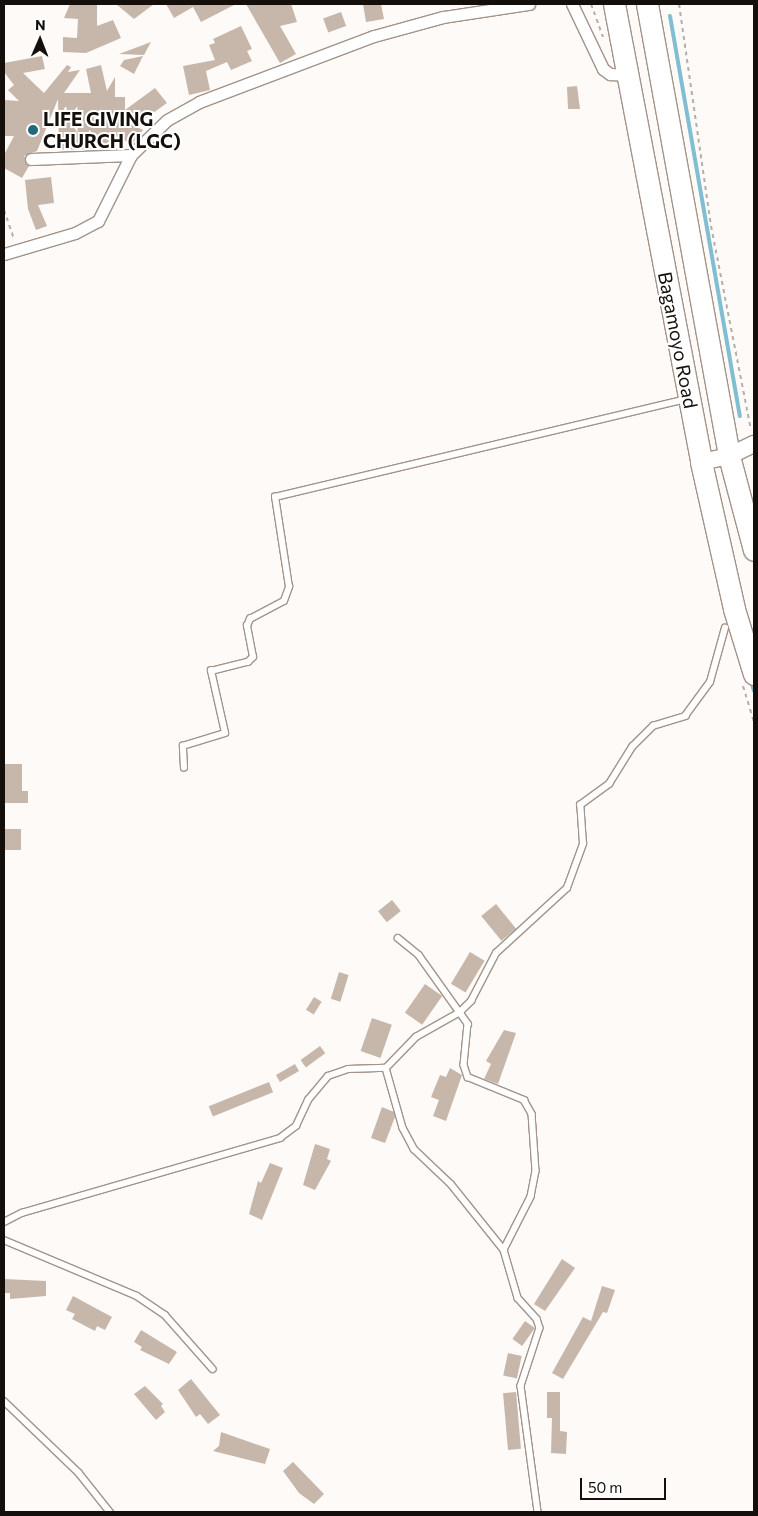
<!DOCTYPE html>
<html>
<head>
<meta charset="utf-8">
<style>
  body { margin:0 }
  #map { position:relative; width:758px; height:1516px; overflow:hidden; background:#fefaf8; font-family:Commissioner,sans-serif }
  div>[style] { position:absolute }
  .stream>* { height:4px; margin:-2px; padding:0 2px; transform-origin:2px; border-radius:2px; background:#80bed1 }
  .building>* { inset:0; background:#c7b7ab; transform-origin:0 0 }
  .path>* { height:2px; margin-top:-1px; transform-origin:0; background:repeating-linear-gradient(90deg,#b4afac 0 4px,transparent 0 8px) }
  .roads { filter:drop-shadow(1px 0 #a39388) drop-shadow(-1px 0 #a39388) drop-shadow(0 1px #a39388) drop-shadow(0 -1px #a39388) }
  .lane>* { height:5.5px; margin:-2.75px; padding:0 2.75px; transform-origin:2.75px; border-radius:2.75px; background:#fff }
  .street>* { height:11px; margin:-5.5px; padding:0 5.5px; transform-origin:5.5px; border-radius:5.5px; background:#fff }
  .secondary>* { height:16px; margin:-8px; padding:0 8px; transform-origin:8px; border-radius:8px; background:#fff }
  .highway>* { height:21px; margin:-10.5px; padding:0 10.5px; transform-origin:10.5px; border-radius:10.5px; background:#fff }
  .dots>* { width:14px; height:14px; translate:-50% -50%; box-sizing:border-box; border:2px solid #fff; border-radius:50% }
  span { translate:-50% -50%; white-space:nowrap; text-align:center; line-height:1.15; -webkit-text-stroke:4px #fff; paint-order:stroke }
  .poi-label { font-size:19px; color:#140f0a; font-weight:700 }
  .left { translate:0 -50%; text-align:left }
  .street-label { font-size:19px; color:#140f0a }
  .frame { position:absolute; inset:0; border:5px solid #140f0a; pointer-events:none }
  .north { position:absolute; left:15px; top:15px; width:50px; height:50px; -webkit-text-stroke:4px #fff; paint-order:stroke; rotate:1deg; font-size:14px; font-weight:700; line-height:20px; text-align:center; color:#140f0a }
  .north::after { content:''; display:block; margin:auto; width:18px; height:22px; background:#140f0a; clip-path:polygon(50% 0,100% 100%,50% 72%,0 100%) }
  .scale { position:absolute; left:580px; top:1478px; width:86px; height:22px; box-sizing:border-box; border:2px solid #140f0a; border-top:0; padding-left:6px; font-size:15px; line-height:18px; white-space:nowrap; color:#140f0a; -webkit-text-stroke:4px #fff; paint-order:stroke }
</style>
</head>
<body>
<div id="map">
  <div class="stream">
    <div style="left:670px;top:16px;width:406px;rotate:80.1deg"></div>
    <div style="left:751px;top:681px;width:10px;rotate:73deg"></div>
  </div>
  <div class="building">
    <div style="clip-path:polygon(70px 4px,97px 4px,97px 26px,113px 20px,121px 38px,86px 53px,63px 52px,63px 37px,77px 38px,78px 19px,64px 18px)"></div>
    <div style="clip-path:polygon(116px 4px,154px 4px,134px 19px)"></div>
    <div style="clip-path:polygon(166px 4px,236px 4px,201px 22px,193px 7px,174px 18px)"></div>
    <div style="clip-path:polygon(246px 4px,291px 4px,297px 22px,280px 26px,296px 54px,280px 63px)"></div>
    <div style="clip-path:polygon(363px 4px,381px 4px,384px 19px,366px 22px)"></div>
    <div style="left:341px;top:12px;width:15px;height:19px;rotate:70deg"></div>
    <div style="clip-path:polygon(241px 26px,252px 49px,247px 51px,252px 61px,231px 70px,227px 62px,206px 71px,210px 90px,189px 95px,183px 66px,215px 60px,209px 45px,215px 43px,213px 39px)"></div>
    <div style="clip-path:polygon(151px 42px,144px 55px,119px 54px)"></div>
    <div style="clip-path:polygon(42px 56px,45px 69px,23px 73px,44px 93px,67px 65px,71px 67px,68px 72px,80px 70px,64px 93px,91px 93px,86px 69px,101px 65px,107px 91px,115px 77px,115px 97px,125px 97px,125px 110px,155px 88px,167px 103px,135px 126px,143px 130px,132px 144px,116px 136px,116px 148px,59px 150px,58px 99px,37px 151px,24px 156px,29px 166px,22px 178px,4px 168px,4px 155px,14px 136px,4px 136px,4px 100px,19px 101px,8px 90px,14px 85px,4px 72px,4px 63px)"></div>
    <div style="clip-path:polygon(143px 56px,134px 74px,120px 66px,124px 60px)"></div>
    <div style="clip-path:polygon(577px 86px,580px 109px,568px 109px,567px 87px)"></div>
    <div style="clip-path:polygon(51px 177px,54px 203px,38px 205px,47px 226px,36px 230px,28px 209px,25px 180px)"></div>
    <div style="clip-path:polygon(4px 764px,22px 764px,22px 791px,28px 791px,28px 803px,4px 803px)"></div>
    <div style="left:4px;top:829px;width:17px;height:21px"></div>
    <div style="left:392px;top:900px;width:14px;height:18px;rotate:51deg"></div>
    <div style="left:496px;top:904px;width:32px;height:19px;rotate:51deg"></div>
    <div style="left:470px;top:952px;width:17px;height:37px;rotate:31deg"></div>
    <div style="left:339px;top:972px;width:10px;height:28px;rotate:17deg"></div>
    <div style="left:425px;top:984px;width:21px;height:35px;rotate:35deg"></div>
    <div style="left:314px;top:997px;width:9px;height:15px;rotate:32deg"></div>
    <div style="left:372px;top:1018px;width:21px;height:35px;rotate:19deg"></div>
    <div style="clip-path:polygon(504px 1030px,516px 1033px,498px 1084px,484px 1079px,491px 1064px,486px 1061px)"></div>
    <div style="left:320px;top:1046px;width:9px;height:24px;rotate:54deg"></div>
    <div style="left:295px;top:1064px;width:8px;height:22px;rotate:60deg"></div>
    <div style="clip-path:polygon(450px 1068px,462px 1075px,446px 1121px,433px 1116px,439px 1100px,431px 1097px,440px 1075px,446px 1077px)"></div>
    <div style="left:269px;top:1082px;width:11px;height:65px;rotate:68deg"></div>
    <div style="clip-path:polygon(382px 1107px,394px 1112px,395px 1117px,385px 1143px,371px 1138px)"></div>
    <div style="clip-path:polygon(315px 1144px,330px 1149px,327px 1159px,331px 1161px,315px 1190px,303px 1185px)"></div>
    <div style="clip-path:polygon(270px 1163px,283px 1168px,262px 1220px,249px 1214px,258px 1181px,261px 1183px)"></div>
    <div style="clip-path:polygon(562px 1259px,575px 1268px,545px 1311px,534px 1304px)"></div>
    <div style="clip-path:polygon(4px 1279px,46px 1281px,46px 1296px,10px 1299px,10px 1293px,4px 1293px)"></div>
    <div style="clip-path:polygon(602px 1286px,615px 1290px,607px 1313px,603px 1312px,563px 1379px,552px 1373px,583px 1317px,591px 1321px)"></div>
    <div style="clip-path:polygon(73px 1296px,112px 1317px,105px 1330px,97px 1326px,95px 1331px,72px 1319px,75px 1314px,66px 1310px)"></div>
    <div style="left:525px;top:1321px;width:12px;height:22px;rotate:35deg"></div>
    <div style="clip-path:polygon(141px 1330px,177px 1352px,169px 1364px,140px 1350px,142px 1347px,134px 1342px)"></div>
    <div style="left:508px;top:1353px;width:14px;height:23px;rotate:12deg"></div>
    <div style="clip-path:polygon(191px 1379px,220px 1415px,208px 1424px,200px 1414px,196px 1417px,178px 1390px)"></div>
    <div style="clip-path:polygon(145px 1386px,163px 1404px,161px 1406px,165px 1412px,156px 1420px,134px 1394px)"></div>
    <div style="left:516px;top:1392px;width:57px;height:13px;rotate:85deg"></div>
    <div style="clip-path:polygon(547px 1392px,560px 1392px,560px 1431px,567px 1432px,566px 1454px,551px 1453px,552px 1418px,547px 1418px)"></div>
    <div style="clip-path:polygon(221px 1432px,270px 1449px,265px 1464px,213px 1451px,219px 1446px)"></div>
    <div style="clip-path:polygon(293px 1462px,324px 1494px,314px 1504px,299px 1493px,283px 1471px)"></div>
  </div>
  <div class="path">
    <div style="left:591px;top:4px;width:35px;rotate:70deg"></div>
    <div style="left:679px;top:4px;width:224px;rotate:81.8deg"></div>
    <div style="left:711px;top:226px;width:208px;rotate:78.9deg"></div>
    <div style="left:4px;top:210px;width:31px;rotate:71deg"></div>
    <div style="left:743px;top:686px;width:38px;rotate:73deg"></div>
  </div>
  <div class="roads">
    <div class="lane">
      <div style="left:184px;top:768px;width:22px;rotate:-93deg"></div>
      <div style="left:183px;top:746px;width:44px;rotate:-17.2deg"></div>
      <div style="left:225px;top:733px;width:64px;rotate:-102.7deg"></div>
      <div style="left:211px;top:671px;width:38px;rotate:-14deg"></div>
      <div style="left:248px;top:662px;width:7px;rotate:-45deg"></div>
      <div style="left:253px;top:657px;width:32px;rotate:-101deg"></div>
      <div style="left:247px;top:626px;width:8px;rotate:-67deg"></div>
      <div style="left:250px;top:619px;width:38px;rotate:-28deg"></div>
      <div style="left:284px;top:601px;width:15px;rotate:-70deg"></div>
      <div style="left:289px;top:587px;width:91px;rotate:-98.8deg"></div>
      <div style="left:275px;top:497px;width:422px;rotate:-13.4deg"></div>
      <div style="left:398px;top:938px;width:27px;rotate:39deg"></div>
      <div style="left:419px;top:955px;width:85px;rotate:54.6deg"></div>
      <div style="left:468px;top:1024px;width:41px;rotate:95.6deg"></div>
      <div style="left:464px;top:1065px;width:13px;rotate:72deg"></div>
      <div style="left:468px;top:1077px;width:61px;rotate:22.3deg"></div>
      <div style="left:524px;top:1100px;width:16px;rotate:60deg"></div>
      <div style="left:532px;top:1114px;width:57px;rotate:86deg"></div>
      <div style="left:536px;top:1171px;width:26px;rotate:101deg"></div>
      <div style="left:531px;top:1197px;width:59px;rotate:117deg"></div>
      <div style="left:386px;top:1068px;width:62px;rotate:74.2deg"></div>
      <div style="left:403px;top:1128px;width:24px;rotate:62deg"></div>
      <div style="left:414px;top:1149px;width:51px;rotate:43.4deg"></div>
      <div style="left:451px;top:1184px;width:85px;rotate:51.2deg"></div>
      <div style="left:504px;top:1250px;width:50px;rotate:73.7deg"></div>
      <div style="left:518px;top:1298px;width:28px;rotate:48deg"></div>
      <div style="left:537px;top:1319px;width:9px;rotate:72deg"></div>
      <div style="left:540px;top:1328px;width:61px;rotate:108.1deg"></div>
      <div style="left:521px;top:1386px;width:127px;rotate:82.3deg"></div>
      <div style="left:4px;top:1222px;width:20px;rotate:-27deg"></div>
      <div style="left:22px;top:1213px;width:269px;rotate:-16.2deg"></div>
      <div style="left:280px;top:1138px;width:20px;rotate:-37deg"></div>
      <div style="left:296px;top:1126px;width:29px;rotate:-65deg"></div>
      <div style="left:308px;top:1100px;width:31px;rotate:-50deg"></div>
      <div style="left:328px;top:1076px;width:21px;rotate:-19deg"></div>
      <div style="left:348px;top:1069px;width:38px;rotate:-2deg"></div>
      <div style="left:386px;top:1068px;width:43px;rotate:-45.9deg"></div>
      <div style="left:416px;top:1037px;width:51px;rotate:-29.6deg"></div>
      <div style="left:460px;top:1012px;width:16px;rotate:-45deg"></div>
      <div style="left:471px;top:1001px;width:54px;rotate:-62.5deg"></div>
      <div style="left:496px;top:953px;width:96px;rotate:-42.5deg"></div>
      <div style="left:567px;top:888px;width:47px;rotate:-70deg"></div>
      <div style="left:583px;top:844px;width:39px;rotate:-94deg"></div>
      <div style="left:580px;top:805px;width:36px;rotate:-36deg"></div>
      <div style="left:609px;top:784px;width:44px;rotate:-58.1deg"></div>
      <div style="left:632px;top:747px;width:30px;rotate:-45deg"></div>
      <div style="left:653px;top:726px;width:34px;rotate:-17deg"></div>
      <div style="left:685px;top:716px;width:42px;rotate:-53.7deg"></div>
      <div style="left:710px;top:682px;width:56px;rotate:-74.5deg"></div>
      <div style="left:4px;top:1240px;width:144px;rotate:22.8deg"></div>
      <div style="left:137px;top:1296px;width:34px;rotate:34deg"></div>
      <div style="left:165px;top:1315px;width:72px;rotate:48.4deg"></div>
      <div style="left:4px;top:1401px;width:104px;rotate:43.8deg"></div>
      <div style="left:79px;top:1473px;width:50px;rotate:51.5deg"></div>
    </div>
    <div class="street">
      <div style="left:572px;top:4px;width:72px;rotate:64.5deg"></div>
      <div style="left:603px;top:69px;width:9px;rotate:36deg"></div>
      <div style="left:610px;top:74px;width:19px;rotate:3deg"></div>
      <div style="left:31px;top:159px;width:100px;rotate:-2.3deg"></div>
      <div style="left:4px;top:254px;width:74px;rotate:-16.5deg"></div>
      <div style="left:75px;top:233px;width:26px;rotate:-28deg"></div>
      <div style="left:98px;top:221px;width:74px;rotate:-63.4deg"></div>
      <div style="left:131px;top:155px;width:50px;rotate:-44.2deg"></div>
      <div style="left:167px;top:120px;width:37px;rotate:-29deg"></div>
      <div style="left:199px;top:102px;width:187px;rotate:-20.7deg"></div>
      <div style="left:374px;top:36px;width:72px;rotate:-15.4deg"></div>
      <div style="left:443px;top:17px;width:87px;rotate:-8.6deg"></div>
    </div>
    <div class="secondary">
      <div style="left:701px;top:462px;width:29px;rotate:-12deg"></div>
      <div style="left:729px;top:456px;width:28px;rotate:-26deg"></div>
    </div>
    <div class="highway">
      <div style="left:614px;top:4px;width:466px;rotate:79.2deg"></div>
      <div style="left:701px;top:462px;width:151px;rotate:77.3deg"></div>
      <div style="left:734px;top:609px;width:68px;rotate:72.9deg"></div>
      <div style="left:647px;top:4px;width:459px;rotate:79.7deg"></div>
      <div style="left:729px;top:456px;width:97px;rotate:75.1deg"></div>
    </div>
  </div>
  <div class="dots">
    <div style="left:33px;top:130px;background:#25687a"></div>
  </div>
  <div class="poi-label">
    <span class="left" style="left:43px;top:130px">LIFE GIVING<br>CHURCH (LGC)</span>
  </div>
  <div class="street-label">
    <span style="left:678px;top:340px;rotate:79deg">Bagamoyo Road</span>
  </div>
  <div class="frame"></div>
  <div class="north">N</div>
  <div class="scale">50 m</div>
</div>
</body>
</html>
